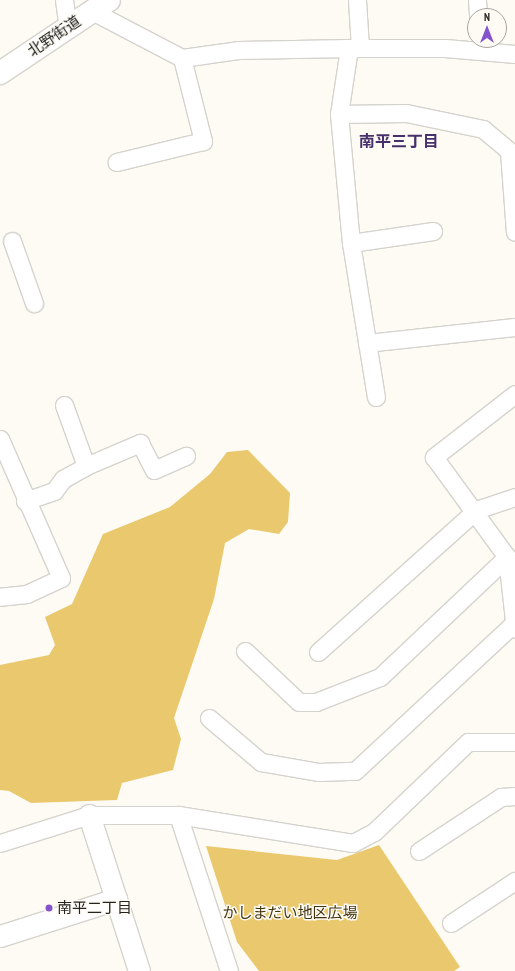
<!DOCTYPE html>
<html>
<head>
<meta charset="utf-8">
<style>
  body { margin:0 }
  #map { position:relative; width:515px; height:971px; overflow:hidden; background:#fefbf5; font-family:"PT Sans Narrow","Noto Sans JP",sans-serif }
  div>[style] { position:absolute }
  .green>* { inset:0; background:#eac86e }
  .roads { filter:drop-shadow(1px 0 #d5d3cd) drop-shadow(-1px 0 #d5d3cd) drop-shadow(0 1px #d5d3cd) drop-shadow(0 -1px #d5d3cd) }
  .minor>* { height:17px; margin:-8.5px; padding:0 8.5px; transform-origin:8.5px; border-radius:8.5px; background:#fff }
  .tertiary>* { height:21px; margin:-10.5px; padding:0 10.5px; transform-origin:10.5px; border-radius:10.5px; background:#fff }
  .secondary>* { height:22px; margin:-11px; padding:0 11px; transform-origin:11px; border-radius:11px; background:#fff }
  .dots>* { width:11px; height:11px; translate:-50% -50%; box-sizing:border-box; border:2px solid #fefbf5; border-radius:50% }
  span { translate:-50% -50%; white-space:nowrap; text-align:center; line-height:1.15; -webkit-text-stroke:3px #fefbf5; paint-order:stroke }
  .street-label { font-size:15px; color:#242321 }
  .poi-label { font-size:15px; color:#242321 }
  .left { translate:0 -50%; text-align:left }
  .park-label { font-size:15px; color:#43350d }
  .neighbourhood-label { font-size:16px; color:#47316c; font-weight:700 }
  .north { position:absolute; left:467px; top:8px; width:40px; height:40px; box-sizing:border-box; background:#fefbf5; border:1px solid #a7a5a0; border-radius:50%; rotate:0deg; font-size:11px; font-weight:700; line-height:16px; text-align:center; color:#242321 }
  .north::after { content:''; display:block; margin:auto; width:14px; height:18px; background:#8554cd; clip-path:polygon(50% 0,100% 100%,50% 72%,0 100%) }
</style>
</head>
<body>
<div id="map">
  <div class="green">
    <div style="clip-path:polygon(248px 450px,290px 493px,288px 522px,279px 534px,249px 529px,225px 543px,214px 599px,174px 718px,181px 739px,173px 770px,122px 783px,117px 800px,31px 803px,9px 791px,0 790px,0 665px,49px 655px,55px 645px,45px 617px,72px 604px,103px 534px,170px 507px,210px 474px,227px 452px)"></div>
    <div style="clip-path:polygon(379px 845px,460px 967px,454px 971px,259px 971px,237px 942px,206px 846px,337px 860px)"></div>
  </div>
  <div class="roads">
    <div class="minor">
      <div style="left:64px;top:0;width:28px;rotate:82deg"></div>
      <div style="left:357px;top:0;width:48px;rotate:86.4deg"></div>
      <div style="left:477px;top:0;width:16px;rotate:86deg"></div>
      <div style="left:92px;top:11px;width:102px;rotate:27.6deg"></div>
      <div style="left:182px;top:58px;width:86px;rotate:75.8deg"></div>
      <div style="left:203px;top:141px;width:89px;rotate:166.3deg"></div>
      <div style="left:349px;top:48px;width:96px"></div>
      <div style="left:445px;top:48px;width:70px;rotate:4.9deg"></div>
      <div style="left:182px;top:58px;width:58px;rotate:-8deg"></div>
      <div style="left:239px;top:50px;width:110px;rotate:-1deg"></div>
      <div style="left:349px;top:48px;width:67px;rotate:98.6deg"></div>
      <div style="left:339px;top:114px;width:130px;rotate:84.7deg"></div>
      <div style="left:351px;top:243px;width:156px;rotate:80.8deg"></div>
      <div style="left:339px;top:114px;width:67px;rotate:-0.9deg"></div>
      <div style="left:406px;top:113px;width:79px;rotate:11.7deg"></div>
      <div style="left:483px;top:129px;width:34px;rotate:40deg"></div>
      <div style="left:509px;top:151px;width:81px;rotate:85.8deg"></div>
      <div style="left:12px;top:241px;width:66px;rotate:70.5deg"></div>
      <div style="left:351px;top:243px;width:83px;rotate:-8.3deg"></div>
      <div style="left:367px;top:343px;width:149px;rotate:-6.2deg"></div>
      <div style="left:515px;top:394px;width:103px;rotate:142.1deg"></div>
      <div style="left:434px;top:457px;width:124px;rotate:53.9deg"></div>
      <div style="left:507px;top:557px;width:72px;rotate:83.7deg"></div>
      <div style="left:64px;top:405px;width:65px;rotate:70.2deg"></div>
      <div style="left:0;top:439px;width:152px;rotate:66.3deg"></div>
      <div style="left:61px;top:578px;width:38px;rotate:155deg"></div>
      <div style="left:27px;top:594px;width:27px;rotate:174deg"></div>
      <div style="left:25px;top:501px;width:31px;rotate:-19deg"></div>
      <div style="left:54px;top:491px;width:15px;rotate:-53deg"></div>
      <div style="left:63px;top:479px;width:26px;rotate:-29deg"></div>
      <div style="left:86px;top:466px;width:59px;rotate:-23.1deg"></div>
      <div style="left:140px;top:443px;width:30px;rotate:63deg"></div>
      <div style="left:154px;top:470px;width:35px;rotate:-24deg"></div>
      <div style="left:245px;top:651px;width:74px;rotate:43.4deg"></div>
      <div style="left:299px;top:702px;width:17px"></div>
      <div style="left:316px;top:702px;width:69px;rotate:-21.3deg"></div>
      <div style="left:380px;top:677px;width:175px;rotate:-43.4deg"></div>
      <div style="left:318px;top:652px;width:212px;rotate:-41.9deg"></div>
      <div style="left:476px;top:510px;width:41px;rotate:-18.4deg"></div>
      <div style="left:209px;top:718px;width:68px;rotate:40.2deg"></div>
      <div style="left:261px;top:762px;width:59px;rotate:9.8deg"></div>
      <div style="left:319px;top:772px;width:36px;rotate:-2deg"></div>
      <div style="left:355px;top:771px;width:217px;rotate:-42.9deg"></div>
      <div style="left:178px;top:815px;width:164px;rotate:71.9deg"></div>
      <div style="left:0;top:843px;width:93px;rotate:-17.5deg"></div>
      <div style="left:89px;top:815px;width:89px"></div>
      <div style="left:178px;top:815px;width:177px;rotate:9.1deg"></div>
      <div style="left:353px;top:843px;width:24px;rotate:-28deg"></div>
      <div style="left:374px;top:832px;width:130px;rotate:-43.8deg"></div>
      <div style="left:468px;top:742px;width:47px"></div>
      <div style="left:419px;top:851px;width:98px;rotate:-33.4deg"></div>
      <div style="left:501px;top:797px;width:14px;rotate:-4deg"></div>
      <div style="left:451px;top:923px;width:77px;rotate:-33.3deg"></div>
    </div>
    <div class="tertiary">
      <div style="left:89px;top:815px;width:164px;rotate:72.2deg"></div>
      <div style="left:0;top:936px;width:122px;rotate:-17.7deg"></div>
    </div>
    <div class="secondary">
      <div style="left:0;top:73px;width:131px;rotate:-33.8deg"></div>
    </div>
  </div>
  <div class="dots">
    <div style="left:49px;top:908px;background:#8554cd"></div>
  </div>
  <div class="street-label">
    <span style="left:54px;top:36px;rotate:-34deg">北野街道</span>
  </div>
  <div class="poi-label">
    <span class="left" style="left:57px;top:908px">南平二丁目</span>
  </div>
  <div class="park-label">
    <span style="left:290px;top:913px">かしまだい地区広場</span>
  </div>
  <div class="neighbourhood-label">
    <span style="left:399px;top:141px">南平三丁目</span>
  </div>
  <div class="north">N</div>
</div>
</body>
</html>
